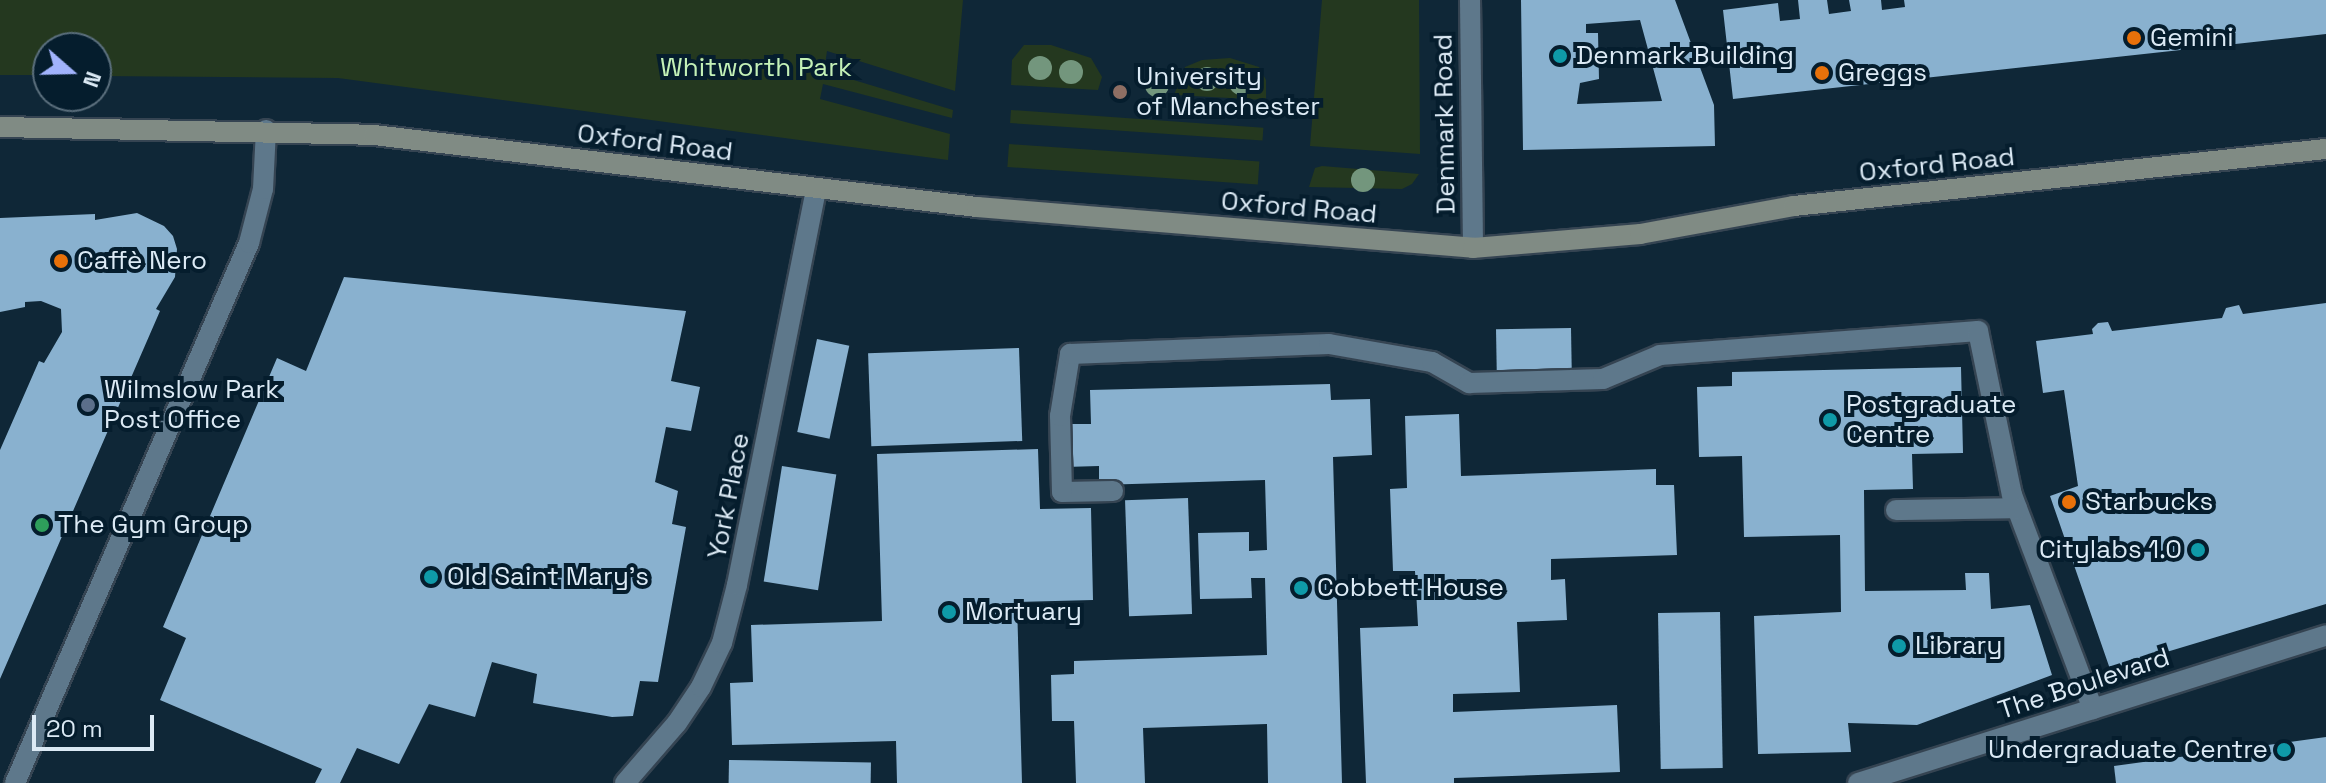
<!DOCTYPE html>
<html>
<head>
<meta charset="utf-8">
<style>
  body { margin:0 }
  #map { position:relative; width:2326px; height:783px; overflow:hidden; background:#0f2737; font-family:"Space Grotesk",sans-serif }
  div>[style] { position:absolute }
  .green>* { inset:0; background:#24381f; transform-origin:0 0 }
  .building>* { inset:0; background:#89b1cf; transform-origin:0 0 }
  .roads { filter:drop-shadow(2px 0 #354452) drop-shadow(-2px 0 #354452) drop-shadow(0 2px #354452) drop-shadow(0 -2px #354452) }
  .service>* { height:20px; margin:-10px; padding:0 10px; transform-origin:10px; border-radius:10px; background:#5e788b }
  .minor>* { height:20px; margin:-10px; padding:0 10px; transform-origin:10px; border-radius:10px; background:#5e788b }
  .tertiary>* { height:20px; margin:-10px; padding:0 10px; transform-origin:10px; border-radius:10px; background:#5e788b }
  .secondary>* { height:20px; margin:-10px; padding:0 10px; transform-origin:10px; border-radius:10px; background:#808b84 }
  .trees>* { width:24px; height:24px; margin:-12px; border-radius:50%; background:#73967d }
  .dots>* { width:22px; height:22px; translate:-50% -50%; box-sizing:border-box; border:4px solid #051d2d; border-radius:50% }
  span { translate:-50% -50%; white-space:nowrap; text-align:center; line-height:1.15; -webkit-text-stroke:8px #051d2d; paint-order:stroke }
  .poi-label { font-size:26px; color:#dceaf5 }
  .left { translate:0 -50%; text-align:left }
  .right { translate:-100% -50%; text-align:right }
  .park-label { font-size:26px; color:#c4f1b7 }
  .street-label { font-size:26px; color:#dceaf5 }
  .north { position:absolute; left:32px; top:32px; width:80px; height:80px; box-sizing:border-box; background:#051d2d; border:2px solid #5b6f7d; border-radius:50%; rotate:110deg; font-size:22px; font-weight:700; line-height:32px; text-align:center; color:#dceaf5 }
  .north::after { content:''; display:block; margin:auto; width:28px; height:36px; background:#a1b3fd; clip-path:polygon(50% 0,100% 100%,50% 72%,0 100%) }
  .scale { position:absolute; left:32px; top:715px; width:122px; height:36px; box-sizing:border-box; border:4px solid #dceaf5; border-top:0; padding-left:10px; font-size:24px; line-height:28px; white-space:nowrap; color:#dceaf5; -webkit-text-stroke:6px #051d2d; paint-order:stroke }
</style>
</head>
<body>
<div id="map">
  <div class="green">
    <div style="clip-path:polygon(0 0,963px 0,955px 91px,827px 51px,824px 71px,953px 110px,952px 118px,823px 84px,820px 99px,950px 134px,948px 160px,338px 78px,96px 76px,96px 48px,48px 48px,48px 75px,0 75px)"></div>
    <div style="clip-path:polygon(1322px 0,1419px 0,1420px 154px,1310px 146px)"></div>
    <div style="clip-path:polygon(1024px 45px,1051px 45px,1091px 58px,1102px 77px,1098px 90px,1011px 85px,1012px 60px)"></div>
    <div style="clip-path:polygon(1230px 58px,1259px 67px,1266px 80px,1266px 100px,1174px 95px,1185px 67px,1202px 60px)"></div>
    <div style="left:1011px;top:110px;width:253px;height:13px;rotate:4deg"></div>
    <div style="left:1009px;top:144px;width:251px;height:23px;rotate:4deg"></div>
    <div style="clip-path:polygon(1322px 166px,1419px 174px,1412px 184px,1402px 189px,1309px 187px,1315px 168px)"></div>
  </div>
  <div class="building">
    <div style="clip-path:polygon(evenodd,1521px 0,1675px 0,1714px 105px,1715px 146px,1523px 150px,1521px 0,1640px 20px,1662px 101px,1577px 104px,1580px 83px,1599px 79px,1598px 33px,1586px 33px,1586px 24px,1640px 20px)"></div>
    <div style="clip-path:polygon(1798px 0,1827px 0,1829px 14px,1851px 11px,1849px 0,1881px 0,1882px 10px,1905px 7px,1904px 0,2326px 0,2326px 34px,1733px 99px,1723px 10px,1778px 3px,1780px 21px,1800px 19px)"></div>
    <div style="clip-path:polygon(137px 213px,164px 226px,173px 236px,177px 249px,175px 277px,156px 309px,160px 311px,0 679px,0 450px,39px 361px,44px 363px,62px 332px,61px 309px,41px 301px,25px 302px,25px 307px,0 312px,0 218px,95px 214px,95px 220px)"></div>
    <div style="clip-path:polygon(344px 277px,686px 311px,671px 381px,700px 387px,691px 431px,666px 427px,655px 482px,678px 491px,672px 524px,686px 527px,658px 682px,640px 681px,633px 716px,612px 717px,533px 703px,537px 674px,492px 662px,475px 717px,429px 704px,399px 764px,357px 748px,340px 783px,315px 783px,322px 769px,160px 700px,186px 638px,163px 627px,277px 358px,306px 371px)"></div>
    <div style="clip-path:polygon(2326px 303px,2326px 604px,2110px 669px,2050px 496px,2078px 486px,2064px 390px,2043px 393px,2036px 341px,2093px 334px,2092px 329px,2098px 323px,2108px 322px,2112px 331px,2222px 318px,2226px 308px,2239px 305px,2243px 314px)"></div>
    <div style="left:1571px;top:328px;width:43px;height:75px;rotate:89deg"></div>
    <div style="left:817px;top:339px;width:33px;height:95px;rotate:12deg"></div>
    <div style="left:1019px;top:348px;width:93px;height:151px;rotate:88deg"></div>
    <div style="clip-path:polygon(1961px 367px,1963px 453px,1912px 454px,1913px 489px,1864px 490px,1865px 591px,1966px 590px,1965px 573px,1989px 573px,1991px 609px,2030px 605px,2052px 675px,1917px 725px,1848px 723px,1851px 752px,1758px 754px,1754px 616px,1841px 612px,1840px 535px,1744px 537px,1742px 456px,1699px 457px,1697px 387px,1732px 386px,1732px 372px)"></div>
    <div style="clip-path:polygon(1330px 384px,1331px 400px,1370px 399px,1372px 455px,1333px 457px,1342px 783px,1268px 783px,1267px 724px,1143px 728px,1145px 783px,1076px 783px,1074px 721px,1052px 721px,1051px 675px,1074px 674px,1074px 661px,1267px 655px,1265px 578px,1251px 578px,1252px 598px,1200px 599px,1198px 533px,1249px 532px,1249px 551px,1267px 550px,1265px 480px,1099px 485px,1099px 466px,1065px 467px,1064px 424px,1091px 424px,1090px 390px)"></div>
    <div style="clip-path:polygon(1459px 414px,1461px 476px,1656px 469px,1656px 485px,1674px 485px,1677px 555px,1551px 559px,1551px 580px,1565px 579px,1567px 620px,1517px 622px,1520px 692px,1453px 694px,1453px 712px,1617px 705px,1620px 772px,1454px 778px,1454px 783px,1366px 783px,1360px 628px,1418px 626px,1415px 571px,1393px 571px,1390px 489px,1407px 488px,1405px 416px)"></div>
    <div style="clip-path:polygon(1038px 449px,1040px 509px,1091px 508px,1093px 600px,1017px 602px,1022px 783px,897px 783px,896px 741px,732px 745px,730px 683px,753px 682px,751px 625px,882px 621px,877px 454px)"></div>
    <div style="left:782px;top:466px;width:55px;height:117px;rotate:9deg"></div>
    <div style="left:1188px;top:498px;width:116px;height:63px;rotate:88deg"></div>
    <div style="left:1720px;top:612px;width:156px;height:62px;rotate:89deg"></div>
    <div style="clip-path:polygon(2326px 737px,2326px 783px,2116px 783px,2114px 766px)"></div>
    <div style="left:729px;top:760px;width:142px;height:23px;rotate:1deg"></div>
  </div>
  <div class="roads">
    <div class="service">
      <div style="left:1113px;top:491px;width:51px;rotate:178.9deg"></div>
      <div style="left:1062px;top:492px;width:76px;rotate:-91.5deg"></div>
      <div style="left:1060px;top:416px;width:63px;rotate:-80.8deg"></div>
      <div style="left:1070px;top:354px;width:259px;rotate:-2.2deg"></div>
      <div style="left:1329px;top:344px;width:105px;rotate:9.9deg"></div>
      <div style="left:1432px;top:362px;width:43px;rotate:29.6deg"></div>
      <div style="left:1469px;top:383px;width:134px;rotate:-1.7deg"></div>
      <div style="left:1603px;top:379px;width:62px;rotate:-22.8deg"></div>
      <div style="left:1660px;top:355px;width:319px;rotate:-4.3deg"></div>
      <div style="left:1978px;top:331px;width:167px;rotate:78.3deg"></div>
      <div style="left:2012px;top:495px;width:229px;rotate:69.3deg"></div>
      <div style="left:1896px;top:510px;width:121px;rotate:-0.9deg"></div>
      <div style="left:625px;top:783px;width:79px;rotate:-49.1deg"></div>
      <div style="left:677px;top:723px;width:43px;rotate:-56.3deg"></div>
      <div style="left:701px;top:687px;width:49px;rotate:-64.5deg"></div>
      <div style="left:722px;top:643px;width:60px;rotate:-75.5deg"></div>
      <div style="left:737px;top:585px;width:403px;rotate:-78.7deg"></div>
      <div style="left:1858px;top:783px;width:491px;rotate:-17.5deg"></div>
    </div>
    <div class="minor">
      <div style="left:1470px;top:0;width:248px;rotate:89.3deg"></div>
    </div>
    <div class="tertiary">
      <div style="left:15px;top:783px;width:589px;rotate:-66.57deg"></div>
      <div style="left:249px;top:243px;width:56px;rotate:-75.5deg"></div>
      <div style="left:263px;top:189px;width:59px;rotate:-87.1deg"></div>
    </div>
    <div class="secondary">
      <div style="left:0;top:127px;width:374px;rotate:1.2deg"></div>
      <div style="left:374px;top:135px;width:607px;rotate:6.81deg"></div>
      <div style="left:977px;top:207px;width:498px;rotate:4.7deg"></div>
      <div style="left:1473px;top:248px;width:168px;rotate:-4.8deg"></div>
      <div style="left:1640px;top:234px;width:157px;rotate:-10.3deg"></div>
      <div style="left:1794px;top:206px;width:535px;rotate:-6.12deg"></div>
    </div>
  </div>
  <div class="trees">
    <div style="left:1040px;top:68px"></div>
    <div style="left:1071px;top:72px"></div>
    <div style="left:1207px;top:79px"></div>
    <div style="left:1241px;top:83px"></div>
    <div style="left:1157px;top:85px"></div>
    <div style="left:1363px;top:180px"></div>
  </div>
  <div class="dots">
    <div style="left:2134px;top:38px;background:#e8710a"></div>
    <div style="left:1560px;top:56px;background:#0f9aa8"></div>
    <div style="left:1822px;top:73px;background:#e8710a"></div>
    <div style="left:1120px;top:92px;background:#8d6e63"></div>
    <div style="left:61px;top:261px;background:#e8710a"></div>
    <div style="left:88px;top:405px;background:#5c6f8a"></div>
    <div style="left:1830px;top:420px;background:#0f9aa8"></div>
    <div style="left:2069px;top:502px;background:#e8710a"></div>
    <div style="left:42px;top:525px;background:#2e9e5b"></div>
    <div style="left:2198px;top:550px;background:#0f9aa8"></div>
    <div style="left:431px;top:577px;background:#0f9aa8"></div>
    <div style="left:1301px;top:588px;background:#0f9aa8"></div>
    <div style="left:949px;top:612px;background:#0f9aa8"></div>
    <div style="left:1899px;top:646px;background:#0f9aa8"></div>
    <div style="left:2284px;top:750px;background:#0f9aa8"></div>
  </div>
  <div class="poi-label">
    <span class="left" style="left:2150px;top:38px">Gemini</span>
    <span class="left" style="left:1576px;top:56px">Denmark Building</span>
    <span class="left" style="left:1838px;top:73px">Greggs</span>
    <span class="left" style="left:1136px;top:92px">University<br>of Manchester</span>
    <span class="left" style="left:77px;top:261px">Caffè Nero</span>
    <span class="left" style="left:104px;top:405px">Wilmslow Park<br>Post Office</span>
    <span class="left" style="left:1846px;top:420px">Postgraduate<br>Centre</span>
    <span class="left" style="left:2085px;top:502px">Starbucks</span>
    <span class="left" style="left:58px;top:525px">The Gym Group</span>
    <span class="right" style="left:2182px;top:550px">Citylabs 1.0</span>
    <span class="left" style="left:447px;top:577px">Old Saint Mary’s</span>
    <span class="left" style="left:1317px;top:588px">Cobbett House</span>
    <span class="left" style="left:965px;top:612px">Mortuary</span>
    <span class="left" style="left:1915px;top:646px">Library</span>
    <span class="right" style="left:2268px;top:750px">Undergraduate Centre</span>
  </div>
  <div class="park-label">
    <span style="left:756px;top:68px">Whitworth Park</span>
  </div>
  <div class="street-label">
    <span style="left:1445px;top:124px;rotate:-91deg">Denmark Road</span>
    <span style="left:655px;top:143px;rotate:7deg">Oxford Road</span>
    <span style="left:1937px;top:165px;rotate:-6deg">Oxford Road</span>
    <span style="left:1299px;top:208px;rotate:5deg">Oxford Road</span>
    <span style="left:729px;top:496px;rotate:-79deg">York Place</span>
    <span style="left:2084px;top:684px;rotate:-18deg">The Boulevard</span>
  </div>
  <div class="north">N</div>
  <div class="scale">20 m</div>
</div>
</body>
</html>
